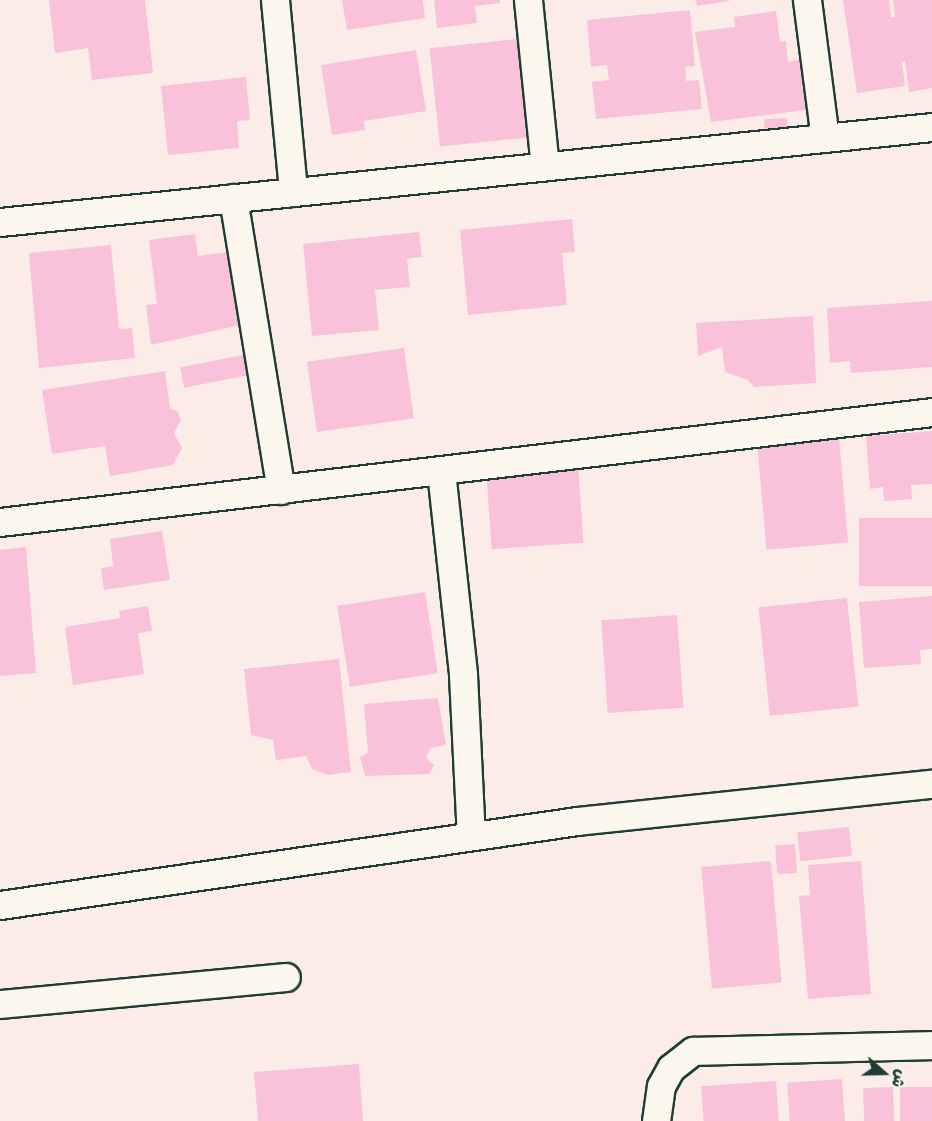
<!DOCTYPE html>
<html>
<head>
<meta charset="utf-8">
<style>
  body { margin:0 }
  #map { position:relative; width:932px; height:1121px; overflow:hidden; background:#fbece8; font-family:"Playpen Sans","Playpen Sans Arabic",sans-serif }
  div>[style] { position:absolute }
  .building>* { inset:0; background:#f9c2da; transform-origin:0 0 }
  .roads { filter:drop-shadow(2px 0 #1f3d34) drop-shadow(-2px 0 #1f3d34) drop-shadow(0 2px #1f3d34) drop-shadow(0 -2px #1f3d34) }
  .minor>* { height:27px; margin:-13.5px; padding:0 13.5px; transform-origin:13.5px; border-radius:13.5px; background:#fbf7ec }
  span { translate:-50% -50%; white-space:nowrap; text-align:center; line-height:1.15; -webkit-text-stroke:4.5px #fbf7ec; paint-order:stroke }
  .north { position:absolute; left:854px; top:1043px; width:60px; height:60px; -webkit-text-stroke:4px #fbf7ec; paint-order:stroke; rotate:110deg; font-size:16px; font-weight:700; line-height:24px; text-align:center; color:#1f3d34 }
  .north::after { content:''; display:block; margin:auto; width:21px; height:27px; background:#1f3d34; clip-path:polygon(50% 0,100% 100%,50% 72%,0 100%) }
</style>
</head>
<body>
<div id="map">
  <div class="building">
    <div style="clip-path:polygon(49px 0,145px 0,153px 73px,92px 80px,88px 48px,55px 53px)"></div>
    <div style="clip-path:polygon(342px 0,423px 0,425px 18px,347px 30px)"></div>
    <div style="clip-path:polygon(434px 0,500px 0,500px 3px,475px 6px,477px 23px,437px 28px)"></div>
    <div style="clip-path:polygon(696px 0,729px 0,729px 1px,697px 6px)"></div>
    <div style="clip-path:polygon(843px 0,889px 0,891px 17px,895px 17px,893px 0,932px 0,932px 88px,909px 92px,905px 61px,902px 62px,905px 86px,857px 93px)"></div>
    <div style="clip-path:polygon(690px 10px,695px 66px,685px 67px,686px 81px,699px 80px,702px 109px,596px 119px,592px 82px,609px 80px,607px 65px,591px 67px,587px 20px)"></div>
    <div style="clip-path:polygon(776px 11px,780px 42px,786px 41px,788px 62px,799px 60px,806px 110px,711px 122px,695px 32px,735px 27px,734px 17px)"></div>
    <div style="left:526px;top:38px;width:99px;height:97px;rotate:84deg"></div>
    <div style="clip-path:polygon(416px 50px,426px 111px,364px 121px,365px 130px,332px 135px,321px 65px)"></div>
    <div style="clip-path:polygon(246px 77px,250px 120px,237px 121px,239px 148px,168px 155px,161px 86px)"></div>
    <div style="left:787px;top:118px;width:17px;height:23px;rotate:87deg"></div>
    <div style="clip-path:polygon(572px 219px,575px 252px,562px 253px,567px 305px,468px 315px,460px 230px)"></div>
    <div style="clip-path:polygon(419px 232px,422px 257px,407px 259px,410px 287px,375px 290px,379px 330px,312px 336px,303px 244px)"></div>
    <div style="clip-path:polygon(195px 234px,198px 256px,236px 251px,245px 324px,151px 345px,146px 305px,157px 304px,149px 240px)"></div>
    <div style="clip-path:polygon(111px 245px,119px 329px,132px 328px,135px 358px,39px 368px,29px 253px)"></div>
    <div style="clip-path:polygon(932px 301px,932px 367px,851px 373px,850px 361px,830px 363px,827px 308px)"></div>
    <div style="clip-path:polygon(813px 316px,816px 383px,754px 387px,748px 380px,725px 372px,722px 347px,698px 356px,696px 323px)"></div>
    <div style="left:404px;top:348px;width:71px;height:98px;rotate:82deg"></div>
    <div style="left:243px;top:355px;width:21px;height:64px;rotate:79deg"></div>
    <div style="clip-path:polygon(165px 371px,170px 408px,178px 412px,181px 420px,174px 433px,182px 448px,173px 465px,110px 476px,105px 446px,52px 454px,42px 390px)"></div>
    <div style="clip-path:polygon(932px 431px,932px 484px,911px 485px,912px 499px,884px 501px,883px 487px,870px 489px,866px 436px)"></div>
    <div style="left:839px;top:438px;width:105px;height:82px;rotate:85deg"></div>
    <div style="left:578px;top:464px;width:79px;height:92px;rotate:86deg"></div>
    <div style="left:932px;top:518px;width:68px;height:73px;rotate:90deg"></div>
    <div style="clip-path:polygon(162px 531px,170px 580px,104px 590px,101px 568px,113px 566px,110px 539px)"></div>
    <div style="clip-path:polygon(26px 547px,36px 673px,0 676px,0 550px)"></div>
    <div style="left:425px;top:592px;width:82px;height:89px;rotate:81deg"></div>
    <div style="clip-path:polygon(932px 596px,932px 649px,920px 650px,921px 664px,864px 668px,859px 602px)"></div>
    <div style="left:847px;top:598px;width:109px;height:89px;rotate:84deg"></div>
    <div style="clip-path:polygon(148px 606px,152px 631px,138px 633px,144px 674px,73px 685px,65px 627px,120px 618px,119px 611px)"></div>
    <div style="left:677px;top:615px;width:93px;height:76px;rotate:86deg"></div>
    <div style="clip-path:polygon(339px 659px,351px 772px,328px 775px,312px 769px,306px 756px,276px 760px,273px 740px,251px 735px,244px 669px)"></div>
    <div style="clip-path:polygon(438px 698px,446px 745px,430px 748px,426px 758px,434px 765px,429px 774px,365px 776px,360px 757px,368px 753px,364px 704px)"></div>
    <div style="left:849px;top:827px;width:29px;height:52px;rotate:84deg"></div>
    <div style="left:795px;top:844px;width:29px;height:20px;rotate:86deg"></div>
    <div style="left:771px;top:861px;width:122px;height:70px;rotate:85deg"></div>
    <div style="clip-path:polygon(861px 861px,871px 994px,808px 999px,799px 896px,810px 895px,808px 865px)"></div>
    <div style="clip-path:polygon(359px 1064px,363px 1121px,258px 1121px,254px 1072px)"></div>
    <div style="left:842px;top:1079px;width:42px;height:55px;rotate:86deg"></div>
    <div style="left:776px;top:1081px;width:40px;height:75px;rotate:86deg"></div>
    <div style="left:893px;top:1087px;width:34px;height:30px;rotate:88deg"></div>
    <div style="left:932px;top:1087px;width:34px;height:32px;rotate:90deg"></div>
  </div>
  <div class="roads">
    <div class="minor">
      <div style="left:275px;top:0;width:193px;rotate:84.6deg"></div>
      <div style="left:528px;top:0;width:167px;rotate:84.2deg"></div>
      <div style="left:807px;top:0;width:139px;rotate:82.6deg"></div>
      <div style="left:233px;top:198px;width:296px;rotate:80.7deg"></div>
      <div style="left:0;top:222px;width:937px;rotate:-5.82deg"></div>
      <div style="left:441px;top:471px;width:205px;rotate:83.8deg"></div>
      <div style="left:463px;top:675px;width:161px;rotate:87.2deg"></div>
      <div style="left:0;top:522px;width:938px;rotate:-6.73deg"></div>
      <div style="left:0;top:905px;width:583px;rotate:-8.28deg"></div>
      <div style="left:577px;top:821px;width:357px;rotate:-6deg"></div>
      <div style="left:0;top:1004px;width:287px;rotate:-5.4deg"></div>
      <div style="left:656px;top:1121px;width:35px;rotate:-82deg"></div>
      <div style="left:661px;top:1086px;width:21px;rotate:-61deg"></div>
      <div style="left:671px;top:1068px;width:28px;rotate:-38deg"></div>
      <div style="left:693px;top:1051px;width:239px;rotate:-1.4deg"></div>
    </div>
  </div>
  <div class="north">ش</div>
</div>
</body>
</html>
